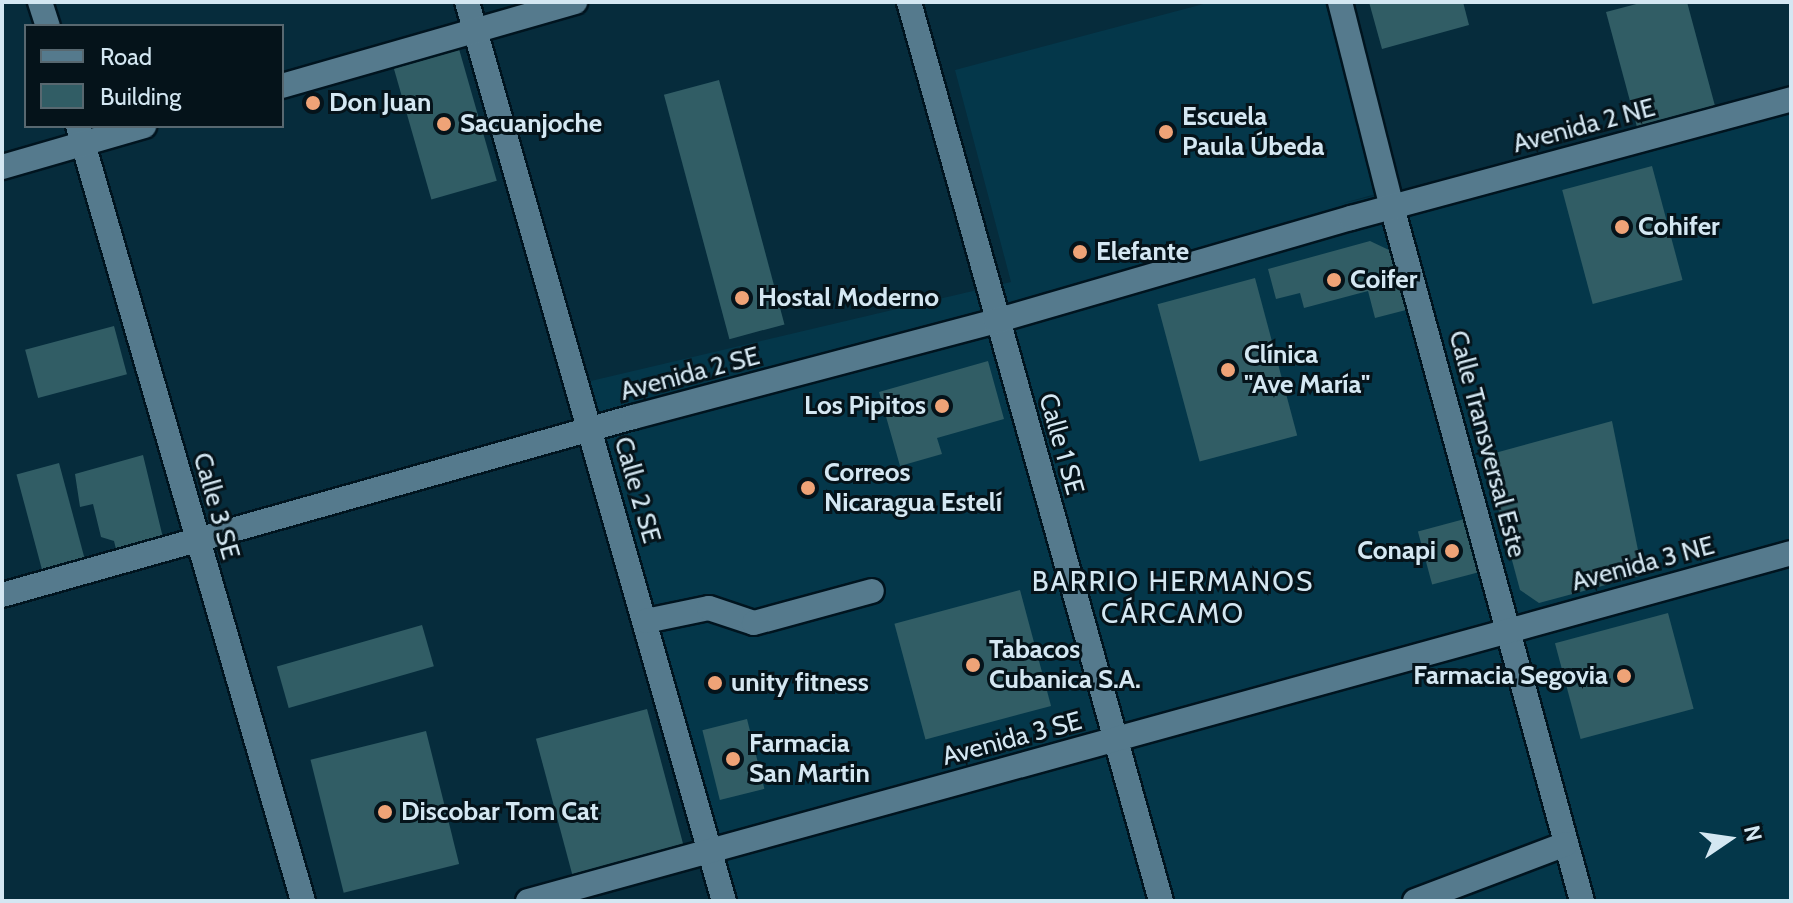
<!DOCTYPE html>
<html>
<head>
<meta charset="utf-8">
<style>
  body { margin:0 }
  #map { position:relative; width:1793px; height:903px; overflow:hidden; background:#062c3c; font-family:Cabin,sans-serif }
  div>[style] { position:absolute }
  .built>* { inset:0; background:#04374a }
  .building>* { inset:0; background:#315d65; transform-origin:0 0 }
  .roads { filter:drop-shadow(2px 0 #00141f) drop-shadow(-2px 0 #00141f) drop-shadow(0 2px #00141f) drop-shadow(0 -2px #00141f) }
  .minor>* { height:24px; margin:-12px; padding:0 12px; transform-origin:12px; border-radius:12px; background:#557a8d }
  .dots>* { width:22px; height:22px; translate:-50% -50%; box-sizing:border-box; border:4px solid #05131a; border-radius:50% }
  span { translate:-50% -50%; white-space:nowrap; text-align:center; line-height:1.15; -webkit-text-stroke:6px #05131a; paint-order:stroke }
  .poi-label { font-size:26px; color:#d4e7f2; font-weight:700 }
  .left { translate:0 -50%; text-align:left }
  .right { translate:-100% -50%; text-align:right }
  .street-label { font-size:26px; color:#d4e7f2 }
  .neighbourhood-label { font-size:28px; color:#d4e7f2; letter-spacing:2px }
  .frame { position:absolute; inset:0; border:4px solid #d4e7f2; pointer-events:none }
  .legend { position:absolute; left:24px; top:24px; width:260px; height:104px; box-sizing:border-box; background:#05131a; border:2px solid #586870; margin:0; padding:10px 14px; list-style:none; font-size:24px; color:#d4e7f2 }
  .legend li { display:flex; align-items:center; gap:16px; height:40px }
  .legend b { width:40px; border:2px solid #586870 }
  .north { position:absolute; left:1689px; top:799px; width:80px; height:80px; -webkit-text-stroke:6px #05131a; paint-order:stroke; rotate:77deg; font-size:22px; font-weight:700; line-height:32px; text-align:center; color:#d4e7f2 }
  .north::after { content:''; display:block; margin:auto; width:28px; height:36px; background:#d4e7f2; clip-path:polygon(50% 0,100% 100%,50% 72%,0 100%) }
</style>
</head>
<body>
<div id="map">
  <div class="built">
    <div style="clip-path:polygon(1211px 2px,1325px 2px,1376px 194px,1340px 204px,1791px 98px,1791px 901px,720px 901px,578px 384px,1011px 282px,955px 70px)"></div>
  </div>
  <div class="building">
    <div style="clip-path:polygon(1369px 2px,1463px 2px,1469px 25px,1382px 49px)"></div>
    <div style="clip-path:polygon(1644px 2px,1687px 2px,1715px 106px,1637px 127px,1606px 12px)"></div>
    <div style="left:459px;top:49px;width:137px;height:68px;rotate:74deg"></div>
    <div style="left:719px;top:80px;width:253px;height:57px;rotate:75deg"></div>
    <div style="left:1652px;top:166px;width:118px;height:93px;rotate:75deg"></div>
    <div style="clip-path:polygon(1370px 241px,1389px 250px,1406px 310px,1375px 318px,1368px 291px,1304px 308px,1300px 293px,1276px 299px,1268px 269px)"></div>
    <div style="left:1255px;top:278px;width:163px;height:101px;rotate:75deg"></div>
    <div style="left:114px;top:326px;width:50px;height:92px;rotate:75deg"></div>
    <div style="clip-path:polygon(988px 361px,1004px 419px,937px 438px,942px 454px,900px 466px,879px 392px)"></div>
    <div style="clip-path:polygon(1612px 421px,1643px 575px,1539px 603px,1520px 590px,1484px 456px)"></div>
    <div style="clip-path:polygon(143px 455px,164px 542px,117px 553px,114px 541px,101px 537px,93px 504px,80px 507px,75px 474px)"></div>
    <div style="left:59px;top:463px;width:102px;height:44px;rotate:75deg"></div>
    <div style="left:1472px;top:517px;width:55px;height:56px;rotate:75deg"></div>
    <div style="left:1020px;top:590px;width:120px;height:130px;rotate:75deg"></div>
    <div style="left:1668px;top:613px;width:99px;height:117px;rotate:75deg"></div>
    <div style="left:422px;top:625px;width:43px;height:151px;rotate:74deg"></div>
    <div style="left:647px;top:709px;width:143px;height:115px;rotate:75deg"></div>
    <div style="left:747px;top:719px;width:72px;height:46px;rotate:76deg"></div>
    <div style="left:426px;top:731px;width:137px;height:119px;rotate:76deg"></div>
  </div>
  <div class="roads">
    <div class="minor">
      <div style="left:40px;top:2px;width:25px;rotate:72deg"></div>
      <div style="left:467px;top:2px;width:935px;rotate:74.05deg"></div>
      <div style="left:909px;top:2px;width:934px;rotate:74.34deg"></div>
      <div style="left:1340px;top:2px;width:211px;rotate:75.8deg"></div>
      <div style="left:1392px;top:207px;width:720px;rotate:74.69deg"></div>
      <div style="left:282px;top:86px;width:305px;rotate:-16deg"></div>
      <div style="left:78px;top:126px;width:807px;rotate:73.81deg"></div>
      <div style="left:2px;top:167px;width:148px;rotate:-16.1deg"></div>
      <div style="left:2px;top:595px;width:656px;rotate:-15.75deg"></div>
      <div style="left:633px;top:417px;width:375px;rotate:-14.8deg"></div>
      <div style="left:996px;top:321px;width:370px;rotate:-16.2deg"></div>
      <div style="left:1351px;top:218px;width:456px;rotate:-15.1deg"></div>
      <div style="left:646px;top:621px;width:64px;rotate:-11.7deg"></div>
      <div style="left:709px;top:608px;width:47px;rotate:18.4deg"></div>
      <div style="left:754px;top:623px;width:122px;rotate:-15.2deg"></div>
      <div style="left:528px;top:901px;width:1310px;rotate:-15.4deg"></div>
      <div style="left:1415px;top:901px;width:161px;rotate:-20.7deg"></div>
    </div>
  </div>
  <div class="dots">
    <div style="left:313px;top:103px;background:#efa377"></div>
    <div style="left:444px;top:124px;background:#efa377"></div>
    <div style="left:1166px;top:132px;background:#efa377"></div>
    <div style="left:1622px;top:227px;background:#efa377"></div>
    <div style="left:1080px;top:252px;background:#efa377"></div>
    <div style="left:1334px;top:280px;background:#efa377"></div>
    <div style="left:742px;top:298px;background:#efa377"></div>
    <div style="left:1228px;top:370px;background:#efa377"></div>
    <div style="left:942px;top:406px;background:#efa377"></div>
    <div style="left:808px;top:488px;background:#efa377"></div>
    <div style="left:1452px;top:551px;background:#efa377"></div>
    <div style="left:973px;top:665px;background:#efa377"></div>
    <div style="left:1624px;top:676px;background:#efa377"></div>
    <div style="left:715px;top:683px;background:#efa377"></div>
    <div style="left:733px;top:759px;background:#efa377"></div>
    <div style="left:385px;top:812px;background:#efa377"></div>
  </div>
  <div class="poi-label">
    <span class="left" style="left:329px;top:103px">Don Juan</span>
    <span class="left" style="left:1182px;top:132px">Escuela<br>Paula Úbeda</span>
    <span class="left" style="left:460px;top:124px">Sacuanjoche</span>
    <span class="left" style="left:1638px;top:227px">Cohifer</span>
    <span class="left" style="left:1096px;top:252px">Elefante</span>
    <span class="left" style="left:1350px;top:280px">Coifer</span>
    <span class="left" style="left:758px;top:298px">Hostal Moderno</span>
    <span class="left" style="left:1244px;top:370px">Clínica<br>"Ave María"</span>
    <span class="right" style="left:926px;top:406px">Los Pipitos</span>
    <span class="left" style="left:824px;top:488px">Correos<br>Nicaragua Estelí</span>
    <span class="right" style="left:1436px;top:551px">Conapi</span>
    <span class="left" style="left:989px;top:665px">Tabacos<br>Cubanica S.A.</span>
    <span class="right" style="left:1608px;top:676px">Farmacia Segovia</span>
    <span class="left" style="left:731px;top:683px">unity fitness</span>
    <span class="left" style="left:749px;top:759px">Farmacia<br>San Martin</span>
    <span class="left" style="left:401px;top:812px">Discobar Tom Cat</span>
  </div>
  <div class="street-label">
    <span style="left:1584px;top:126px;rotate:-15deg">Avenida 2 NE</span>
    <span style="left:690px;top:374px;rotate:-15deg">Avenida 2 SE</span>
    <span style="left:1061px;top:444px;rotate:74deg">Calle 1 SE</span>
    <span style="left:1487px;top:444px;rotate:75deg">Calle Transversal Este</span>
    <span style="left:637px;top:490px;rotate:74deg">Calle 2 SE</span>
    <span style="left:216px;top:506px;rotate:74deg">Calle 3 SE</span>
    <span style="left:1643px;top:564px;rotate:-15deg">Avenida 3 NE</span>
    <span style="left:1012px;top:739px;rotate:-15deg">Avenida 3 SE</span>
  </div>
  <div class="neighbourhood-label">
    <span style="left:1173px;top:597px">BARRIO HERMANOS<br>CÁRCAMO</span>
  </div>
  <div class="frame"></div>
  <ul class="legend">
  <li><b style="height:10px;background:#557a8d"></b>Road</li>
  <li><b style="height:22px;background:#315d65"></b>Building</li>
  </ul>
  <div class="north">N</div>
</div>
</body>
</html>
